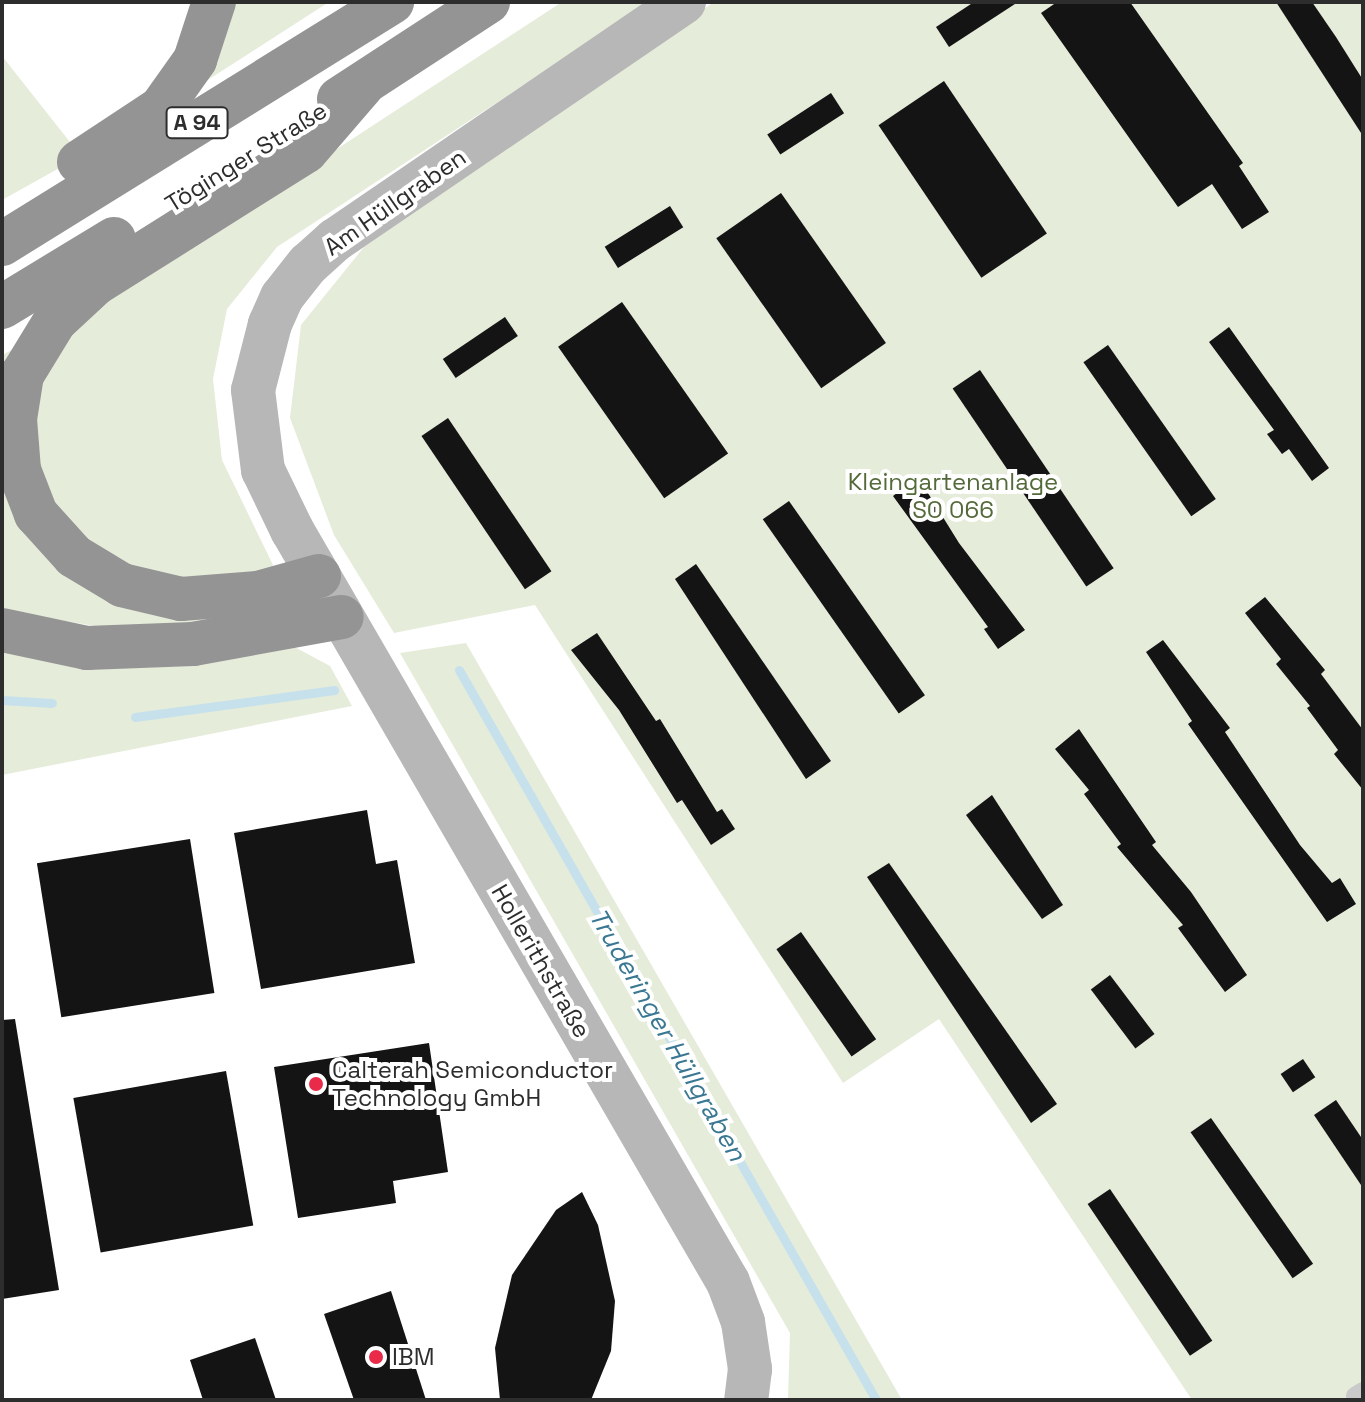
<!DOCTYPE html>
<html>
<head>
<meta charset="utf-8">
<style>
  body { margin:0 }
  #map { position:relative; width:1365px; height:1402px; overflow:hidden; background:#fff; font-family:"Space Grotesk",sans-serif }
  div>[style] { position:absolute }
  .green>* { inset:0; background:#e5ecda }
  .stream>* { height:9px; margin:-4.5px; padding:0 4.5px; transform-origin:4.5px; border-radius:4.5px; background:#c6e1ec }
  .building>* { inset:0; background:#141414; transform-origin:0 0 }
  .lane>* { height:18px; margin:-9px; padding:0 9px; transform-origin:9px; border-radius:9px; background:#cacaca }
  .secondary>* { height:44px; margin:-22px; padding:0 22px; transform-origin:22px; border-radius:22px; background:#b7b7b7 }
  .highway>* { height:44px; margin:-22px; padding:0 22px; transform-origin:22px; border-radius:22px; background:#949494 }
  .dots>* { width:22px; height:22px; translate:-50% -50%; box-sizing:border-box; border:4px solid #fff; border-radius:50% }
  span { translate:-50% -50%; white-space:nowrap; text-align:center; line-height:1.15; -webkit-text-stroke:8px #fff; paint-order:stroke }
  .shield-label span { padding:2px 6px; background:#fff; border:2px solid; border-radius:6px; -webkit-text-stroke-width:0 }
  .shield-label { font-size:22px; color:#2d2d2d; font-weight:700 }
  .street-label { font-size:24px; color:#2d2d2d }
  .park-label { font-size:24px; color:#556a3a }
  .poi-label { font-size:24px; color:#2d2d2d }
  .left { translate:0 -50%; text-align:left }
  .water-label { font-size:26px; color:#397792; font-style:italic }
  .frame { position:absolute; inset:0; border:4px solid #2d2d2d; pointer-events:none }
</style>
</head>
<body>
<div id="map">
  <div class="green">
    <div style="clip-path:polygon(229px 2px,329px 2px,200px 85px)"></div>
    <div style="clip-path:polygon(562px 2px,650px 2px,277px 247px,227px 309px,213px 379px,222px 460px,273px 565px,268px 575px,159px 580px,113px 567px,43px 491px,35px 442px,37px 389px,64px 327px)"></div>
    <div style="clip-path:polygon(714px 2px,1363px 2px,1363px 1400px,1192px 1400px,939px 1019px,843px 1083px,535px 605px,394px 633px,334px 535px,290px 418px,301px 325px,364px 247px)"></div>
    <div style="clip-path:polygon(2px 56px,81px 156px,2px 200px)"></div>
    <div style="clip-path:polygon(14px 349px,39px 544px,275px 613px,168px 627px,106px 628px,2px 610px,2px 355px)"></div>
    <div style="clip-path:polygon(466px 643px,902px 1400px,788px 1400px,790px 1333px,400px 653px)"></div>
    <div style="clip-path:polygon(289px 644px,330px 666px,352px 706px,2px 775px,2px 650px)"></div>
  </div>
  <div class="stream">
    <div style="left:459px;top:670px;width:841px;rotate:60.26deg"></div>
    <div style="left:2px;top:700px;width:50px;rotate:3.4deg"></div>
    <div style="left:135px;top:717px;width:201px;rotate:-7.7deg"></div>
  </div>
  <div class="building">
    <div style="clip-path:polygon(974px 2px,1018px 2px,949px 47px,936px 27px)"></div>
    <div style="clip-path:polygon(1057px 2px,1130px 2px,1243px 163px,1239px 166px,1269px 212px,1242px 229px,1212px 184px,1178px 207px,1041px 13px)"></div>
    <div style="clip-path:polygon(1276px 2px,1312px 2px,1336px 37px,1363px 80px,1363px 136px)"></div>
    <div style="left:944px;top:81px;width:184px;height:79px;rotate:56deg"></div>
    <div style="left:831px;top:93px;width:24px;height:76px;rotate:57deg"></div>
    <div style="left:781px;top:193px;width:183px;height:79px;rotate:55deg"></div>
    <div style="left:670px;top:206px;width:25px;height:77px;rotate:58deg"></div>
    <div style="left:622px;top:302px;width:185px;height:78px;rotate:55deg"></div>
    <div style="left:505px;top:317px;width:23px;height:75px;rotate:56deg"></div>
    <div style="clip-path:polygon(1229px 327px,1329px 468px,1312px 481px,1289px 449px,1282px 454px,1267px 434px,1274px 430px,1209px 342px)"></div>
    <div style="left:1108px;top:345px;width:188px;height:30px;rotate:55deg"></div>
    <div style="left:980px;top:370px;width:239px;height:33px;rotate:56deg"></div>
    <div style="left:448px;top:418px;width:185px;height:32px;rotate:56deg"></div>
    <div style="clip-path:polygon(918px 477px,959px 543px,1025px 630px,998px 649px,984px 629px,988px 627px,893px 496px)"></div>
    <div style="left:789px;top:501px;width:237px;height:32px;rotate:55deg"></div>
    <div style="clip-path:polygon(696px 564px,831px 761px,806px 779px,675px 579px)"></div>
    <div style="clip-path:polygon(1265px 597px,1325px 670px,1321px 674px,1363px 730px,1363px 790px,1334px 754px,1338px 750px,1307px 708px,1310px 706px,1276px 664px,1281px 659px,1245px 613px)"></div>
    <div style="clip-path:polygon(597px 633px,656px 721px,660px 719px,717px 812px,722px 809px,735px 829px,711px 845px,682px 800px,677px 803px,619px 710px,571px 650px)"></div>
    <div style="clip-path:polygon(1163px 640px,1230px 728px,1225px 732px,1300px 845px,1332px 883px,1340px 878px,1356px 904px,1327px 922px,1188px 724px,1192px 721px,1146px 652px)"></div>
    <div style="clip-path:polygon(1079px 729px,1156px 842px,1152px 845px,1191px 892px,1247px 975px,1225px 992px,1178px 928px,1183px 925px,1117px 847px,1121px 844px,1084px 794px,1089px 790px,1055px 749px)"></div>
    <div style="clip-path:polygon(992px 795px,1063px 905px,1042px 919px,966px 815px)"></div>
    <div style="clip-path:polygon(367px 810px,376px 864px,397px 860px,415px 963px,261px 989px,234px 833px)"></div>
    <div style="left:190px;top:839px;width:156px;height:155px;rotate:81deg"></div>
    <div style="clip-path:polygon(889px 863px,1057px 1104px,1031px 1123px,867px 877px)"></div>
    <div style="left:801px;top:932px;width:131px;height:30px;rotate:55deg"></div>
    <div style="left:1110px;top:975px;width:74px;height:24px;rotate:53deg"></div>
    <div style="clip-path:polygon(15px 1019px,59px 1290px,2px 1299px,2px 1020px)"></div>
    <div style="clip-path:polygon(429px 1043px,448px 1172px,393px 1181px,396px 1203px,298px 1218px,274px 1067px)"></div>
    <div style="left:1303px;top:1059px;width:22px;height:27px;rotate:56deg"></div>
    <div style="left:226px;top:1071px;width:157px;height:155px;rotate:80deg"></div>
    <div style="clip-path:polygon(1336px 1100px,1363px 1140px,1363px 1188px,1314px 1115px)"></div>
    <div style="left:1211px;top:1118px;width:178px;height:25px;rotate:55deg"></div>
    <div style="left:1110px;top:1189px;width:183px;height:27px;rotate:56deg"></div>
    <div style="clip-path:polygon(582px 1192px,598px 1225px,615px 1301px,611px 1351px,591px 1400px,500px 1400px,495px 1348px,512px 1275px,556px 1210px)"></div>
    <div style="clip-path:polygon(391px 1291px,426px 1400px,354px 1400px,324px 1314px)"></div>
    <div style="clip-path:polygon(255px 1338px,276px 1400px,203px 1400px,190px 1360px)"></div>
  </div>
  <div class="lane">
    <div style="left:1355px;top:1396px;width:9px;rotate:-32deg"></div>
  </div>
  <div class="secondary">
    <div style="left:684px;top:2px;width:422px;rotate:145.7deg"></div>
    <div style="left:335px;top:240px;width:36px;rotate:138deg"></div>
    <div style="left:308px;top:264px;width:42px;rotate:128.2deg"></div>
    <div style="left:282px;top:297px;width:30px;rotate:114deg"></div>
    <div style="left:270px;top:324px;width:68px;rotate:104.4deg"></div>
    <div style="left:253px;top:390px;width:81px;rotate:82.9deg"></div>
    <div style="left:263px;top:470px;width:67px;rotate:64.2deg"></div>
    <div style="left:292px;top:530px;width:869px;rotate:59.9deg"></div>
    <div style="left:728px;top:1282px;width:43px;rotate:69.4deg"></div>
    <div style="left:743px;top:1322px;width:48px;rotate:81.5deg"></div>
    <div style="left:750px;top:1369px;width:31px;rotate:97deg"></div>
  </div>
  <div class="highway">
    <div style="left:339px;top:99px;width:178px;rotate:-33.1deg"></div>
    <div style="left:79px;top:162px;width:98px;rotate:-33.4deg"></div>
    <div style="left:161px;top:108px;width:59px;rotate:-54.7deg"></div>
    <div style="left:195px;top:60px;width:61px;rotate:-71.9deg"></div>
    <div style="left:2px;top:244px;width:459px;rotate:-31.8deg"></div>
    <div style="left:2px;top:307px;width:131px;rotate:-31.3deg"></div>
    <div style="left:319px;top:576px;width:63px;rotate:164.4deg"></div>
    <div style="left:258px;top:593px;width:77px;rotate:175.5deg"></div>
    <div style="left:181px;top:599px;width:61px;rotate:-166.7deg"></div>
    <div style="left:122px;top:585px;width:56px;rotate:-148.9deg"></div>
    <div style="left:74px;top:556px;width:57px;rotate:-132.1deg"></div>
    <div style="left:36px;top:514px;width:47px;rotate:-111.1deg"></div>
    <div style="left:19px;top:470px;width:51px;rotate:-94.5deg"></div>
    <div style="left:15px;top:419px;width:45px;rotate:-81deg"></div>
    <div style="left:22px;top:375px;width:63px;rotate:-58.6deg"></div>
    <div style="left:55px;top:321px;width:54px;rotate:-42.8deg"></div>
    <div style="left:95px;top:284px;width:249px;rotate:-32.2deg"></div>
    <div style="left:306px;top:151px;width:87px;rotate:-49.2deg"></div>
    <div style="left:2px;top:630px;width:87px;rotate:12deg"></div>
    <div style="left:87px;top:648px;width:106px;rotate:-2.2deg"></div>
    <div style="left:193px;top:644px;width:151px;rotate:-10.3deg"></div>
  </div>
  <div class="dots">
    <div style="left:316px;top:1084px;background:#ea2a49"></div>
    <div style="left:376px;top:1357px;background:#ea2a49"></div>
  </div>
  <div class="shield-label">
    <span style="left:197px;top:123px">A 94</span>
  </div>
  <div class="street-label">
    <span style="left:246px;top:157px;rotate:-32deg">Töginger Straße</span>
    <span style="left:395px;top:202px;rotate:-35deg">Am Hüllgraben</span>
    <span style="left:541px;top:961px;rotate:60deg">Hollerithstraße</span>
  </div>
  <div class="park-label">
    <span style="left:953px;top:496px">Kleingartenanlage<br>SO 066</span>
  </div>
  <div class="poi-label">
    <span class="left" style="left:332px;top:1084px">Calterah Semiconductor<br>Technology GmbH</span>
    <span class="left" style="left:392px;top:1357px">IBM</span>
  </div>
  <div class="water-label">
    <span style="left:667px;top:1035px;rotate:60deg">Truderinger Hüllgraben</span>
  </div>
  <div class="frame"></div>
</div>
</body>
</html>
